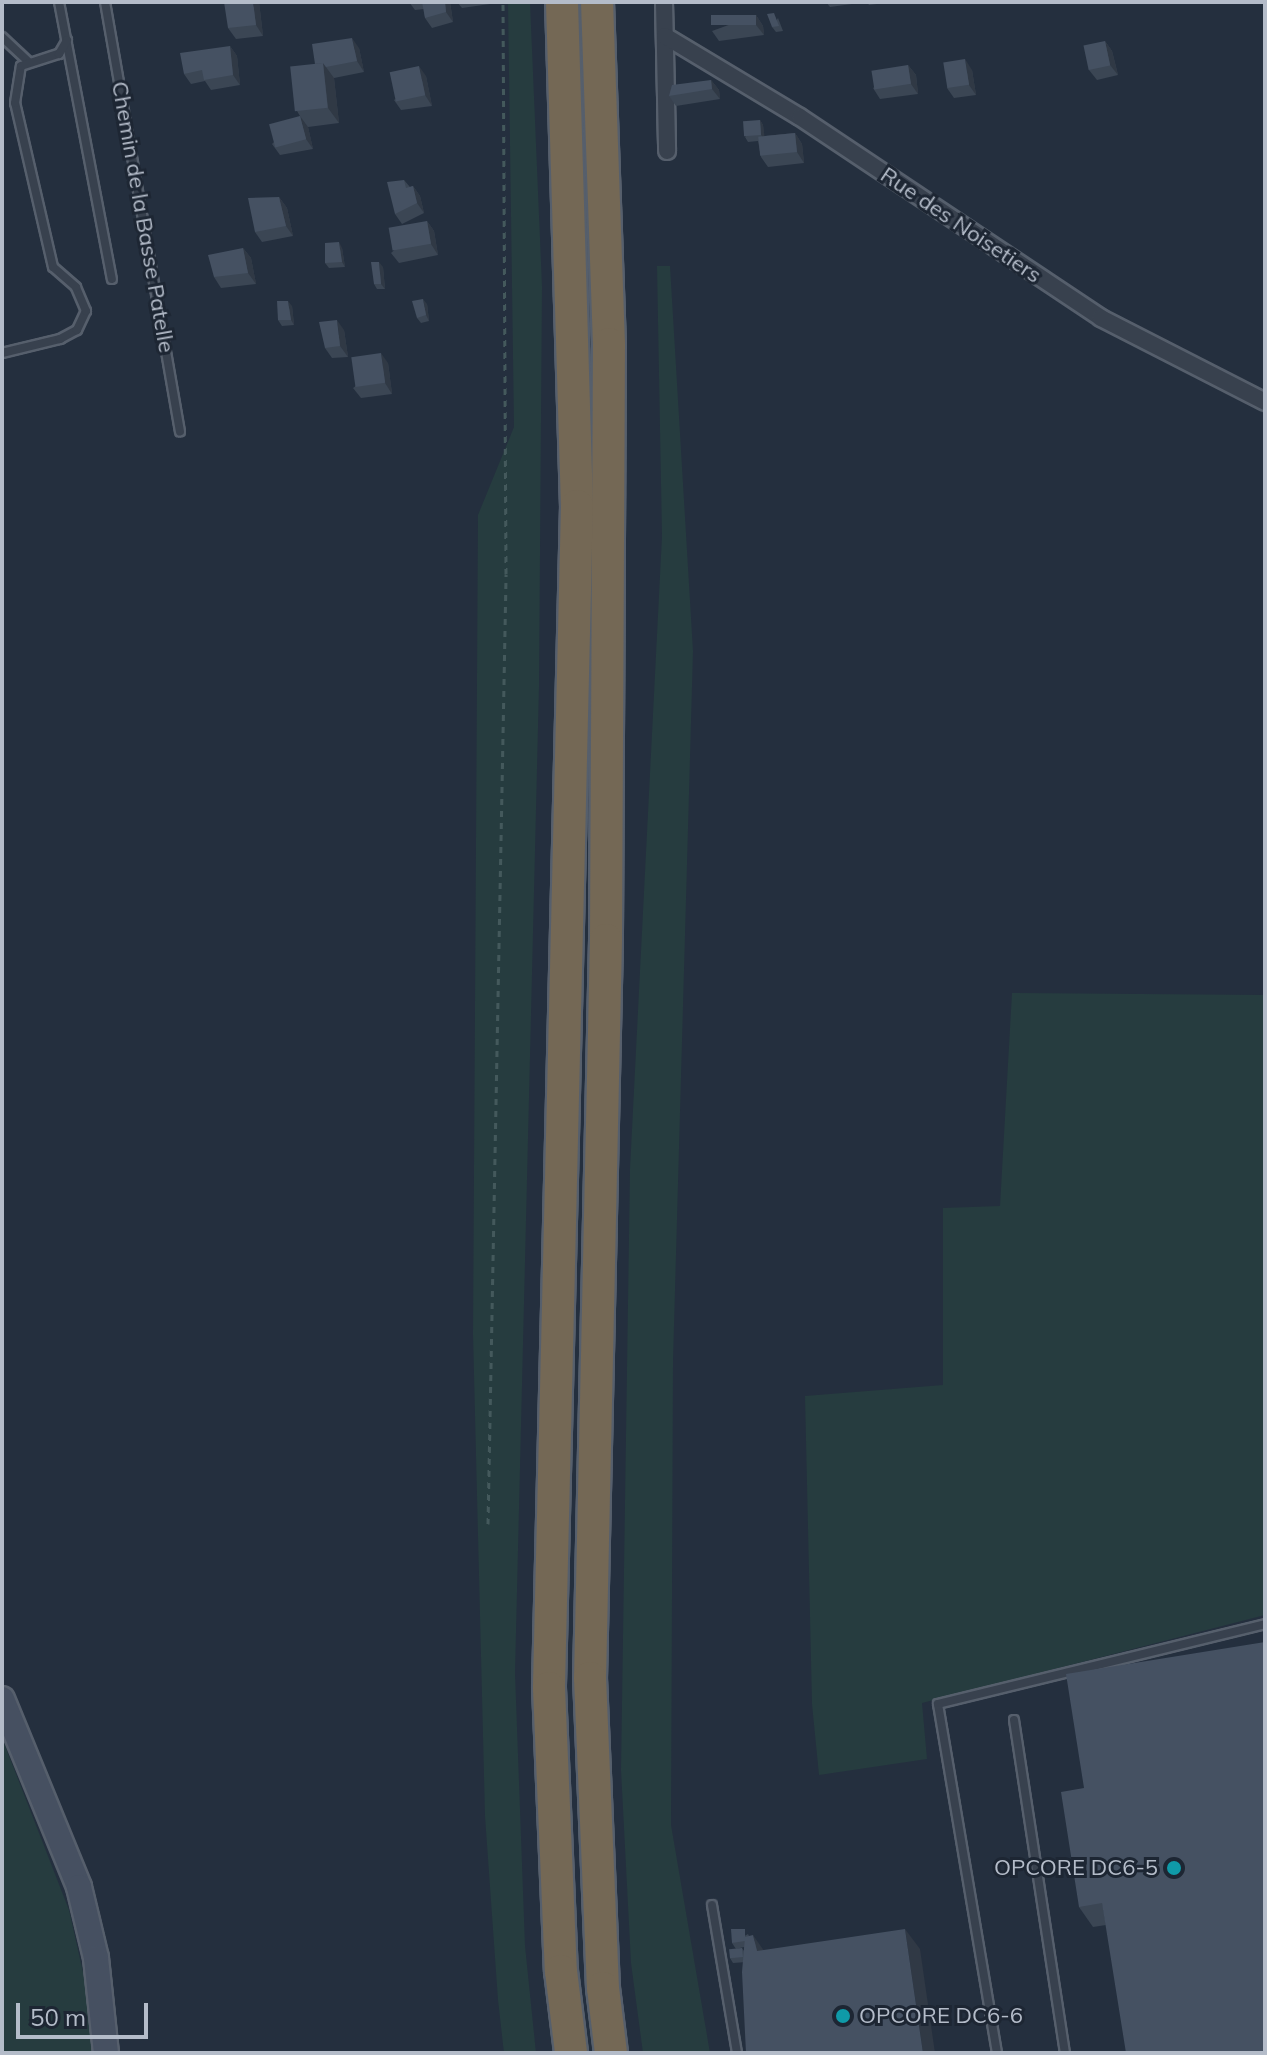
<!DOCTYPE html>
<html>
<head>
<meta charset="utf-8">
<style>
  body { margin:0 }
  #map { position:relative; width:1267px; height:2055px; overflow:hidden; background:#242f3e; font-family:Mulish,sans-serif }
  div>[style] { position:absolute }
  .green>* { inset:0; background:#263c3f }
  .path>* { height:3px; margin-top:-1.5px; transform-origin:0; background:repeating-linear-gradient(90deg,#44595c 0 6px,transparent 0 12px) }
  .roads { filter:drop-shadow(2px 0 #565f6c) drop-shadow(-2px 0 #565f6c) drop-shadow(0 2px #565f6c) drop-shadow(0 -2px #565f6c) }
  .service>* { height:8px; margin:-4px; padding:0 4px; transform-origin:4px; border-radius:4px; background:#38414e }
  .minor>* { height:16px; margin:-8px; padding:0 8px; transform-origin:8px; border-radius:8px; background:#38414e }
  .secondary>* { height:24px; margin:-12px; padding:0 12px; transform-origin:12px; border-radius:12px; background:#465061 }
  .motorway>* { height:32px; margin:-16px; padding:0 16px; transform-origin:16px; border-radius:16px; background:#746855 }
  .wall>* { inset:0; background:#3b4654 }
  .shaded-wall>* { inset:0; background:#303945 }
  .building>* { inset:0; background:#455162; transform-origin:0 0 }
  .dots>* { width:22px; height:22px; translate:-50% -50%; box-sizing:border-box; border:4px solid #1d2633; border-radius:50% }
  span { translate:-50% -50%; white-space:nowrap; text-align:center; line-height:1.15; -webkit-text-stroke:6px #1d2633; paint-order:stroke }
  .street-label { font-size:22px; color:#b4bcc9 }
  .poi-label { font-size:22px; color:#b4bcc9 }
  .right { translate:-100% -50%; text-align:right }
  .left { translate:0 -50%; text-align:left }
  .frame { position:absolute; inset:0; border:4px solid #b4bcc9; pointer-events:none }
  .scale { position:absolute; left:16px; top:2003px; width:132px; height:36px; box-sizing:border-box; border:4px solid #b4bcc9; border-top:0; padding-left:10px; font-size:24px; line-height:28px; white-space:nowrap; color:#b4bcc9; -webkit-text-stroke:6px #1d2633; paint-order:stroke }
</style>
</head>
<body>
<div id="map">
  <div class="green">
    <div style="clip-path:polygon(508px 2px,530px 2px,542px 286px,539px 686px,515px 1673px,525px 1946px,536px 2053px,504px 2053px,498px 2000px,485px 1816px,473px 1334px,478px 515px,514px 427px)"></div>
    <div style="clip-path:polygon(657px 266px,670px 266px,693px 651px,673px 1361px,671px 1825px,710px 2053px,643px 2053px,631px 1963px,621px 1770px,630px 1169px,662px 536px)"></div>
    <div style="clip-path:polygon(1012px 993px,1265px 995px,1265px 1615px,922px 1703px,927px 1759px,819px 1775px,812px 1704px,805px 1396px,943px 1385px,943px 1208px,1000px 1206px)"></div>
    <div style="clip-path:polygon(2px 1738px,69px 1910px,87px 1990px,92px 2053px,2px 2053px)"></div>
  </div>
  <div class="path">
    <div style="left:488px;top:1524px;width:950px;rotate:-88.91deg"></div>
    <div style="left:506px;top:574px;width:572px;rotate:-90.3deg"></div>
  </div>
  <div class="roads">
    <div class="service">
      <div style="left:59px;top:2px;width:282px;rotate:79.2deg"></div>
      <div style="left:105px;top:2px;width:436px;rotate:80.1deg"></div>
      <div style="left:2px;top:37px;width:35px;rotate:43deg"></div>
      <div style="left:2px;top:353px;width:60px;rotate:-13.6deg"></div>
      <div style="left:60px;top:339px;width:19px;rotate:-28deg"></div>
      <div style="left:77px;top:330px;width:21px;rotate:-65deg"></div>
      <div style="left:86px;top:311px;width:26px;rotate:-113deg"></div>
      <div style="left:76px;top:287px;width:30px;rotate:-139deg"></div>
      <div style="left:53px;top:267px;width:168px;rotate:-103deg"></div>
      <div style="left:15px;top:103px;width:37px;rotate:-81deg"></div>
      <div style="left:21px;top:66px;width:40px;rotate:-18deg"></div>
      <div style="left:59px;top:54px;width:16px;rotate:-60deg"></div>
      <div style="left:1014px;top:1720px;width:337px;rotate:81.3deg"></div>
      <div style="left:712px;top:1905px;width:150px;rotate:80.4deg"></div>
      <div style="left:997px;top:2053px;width:354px;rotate:-99.6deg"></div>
      <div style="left:938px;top:1704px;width:337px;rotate:-13.7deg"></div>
    </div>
    <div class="minor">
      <div style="left:664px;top:2px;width:149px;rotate:88.8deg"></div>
      <div style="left:665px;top:36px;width:157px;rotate:31deg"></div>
      <div style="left:800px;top:117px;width:362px;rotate:33.7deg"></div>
      <div style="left:1101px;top:318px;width:184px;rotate:27.1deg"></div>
    </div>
    <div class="secondary">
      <div style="left:2px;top:1699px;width:203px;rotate:67.7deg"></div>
      <div style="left:79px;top:1887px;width:73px;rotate:76.5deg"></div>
      <div style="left:96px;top:1958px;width:96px;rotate:84deg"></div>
    </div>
    <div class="motorway">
      <div style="left:562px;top:2px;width:504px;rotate:88.3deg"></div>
      <div style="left:577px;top:506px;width:1182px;rotate:91.36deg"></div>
      <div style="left:549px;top:1688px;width:283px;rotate:87.6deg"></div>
      <div style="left:561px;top:1971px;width:83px;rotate:83deg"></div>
      <div style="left:597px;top:2px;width:342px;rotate:88deg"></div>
      <div style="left:609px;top:344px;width:596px;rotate:90.29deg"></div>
      <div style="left:606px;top:940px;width:738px;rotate:91.24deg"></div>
      <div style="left:590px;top:1678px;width:310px;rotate:87.6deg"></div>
      <div style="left:603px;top:1988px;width:65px;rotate:83deg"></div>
    </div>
  </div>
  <div class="wall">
    <div style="clip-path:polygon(259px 2px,263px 36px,236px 39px,228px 28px)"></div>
    <div style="clip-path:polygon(409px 2px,450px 2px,453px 22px,432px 28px,425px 18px,424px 9px,415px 10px)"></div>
    <div style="clip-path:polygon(457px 2px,490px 2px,490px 4px,462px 8px)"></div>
    <div style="clip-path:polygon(826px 2px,852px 2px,852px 4px,830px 7px)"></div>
    <div style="clip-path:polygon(867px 2px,893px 2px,869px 5px)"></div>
    <div style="clip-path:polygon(756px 15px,763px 26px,764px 35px,719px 41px,712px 31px)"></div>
    <div style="clip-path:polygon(778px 18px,783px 31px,776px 32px,772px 27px)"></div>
    <div style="clip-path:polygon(1105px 41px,1112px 51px,1118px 75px,1097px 80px,1089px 70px)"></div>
    <div style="clip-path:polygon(230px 46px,237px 56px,240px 85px,211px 90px,205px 81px,191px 84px,184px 74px)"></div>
    <div style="clip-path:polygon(359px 48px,364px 72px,334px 78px,339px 123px,308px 127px,313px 149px,280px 155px,272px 144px,300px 116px,297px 111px,315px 64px)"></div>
    <div style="clip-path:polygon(908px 65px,916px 75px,918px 94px,880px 99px,873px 88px)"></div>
    <div style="clip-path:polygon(972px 70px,976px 95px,954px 98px,947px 88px)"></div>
    <div style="clip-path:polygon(426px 76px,432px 106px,401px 110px,394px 100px)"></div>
    <div style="clip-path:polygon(711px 80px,719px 90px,720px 99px,676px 106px,669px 96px)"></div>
    <div style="clip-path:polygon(760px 120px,763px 125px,764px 136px,795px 133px,802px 144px,804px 163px,768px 167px,761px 157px,758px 141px,748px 142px,745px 137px)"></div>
    <div style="clip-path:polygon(404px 180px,410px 187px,413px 186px,420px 196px,424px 213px,402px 224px,395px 214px)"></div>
    <div style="clip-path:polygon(279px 197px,287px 208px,293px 236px,262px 242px,255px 232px)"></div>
    <div style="clip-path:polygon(427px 221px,434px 231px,438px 255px,399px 263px,391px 253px)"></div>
    <div style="clip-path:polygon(243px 248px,251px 258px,256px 284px,221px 288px,214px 277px)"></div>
    <div style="clip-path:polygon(342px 248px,345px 267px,329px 268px,325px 263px)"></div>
    <div style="clip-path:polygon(383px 267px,385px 289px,377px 289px,374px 284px)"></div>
    <div style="clip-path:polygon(427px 304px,429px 321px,421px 323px,417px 318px)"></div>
    <div style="clip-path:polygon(292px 306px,294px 325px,282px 326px,278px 320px)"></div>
    <div style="clip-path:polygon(344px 330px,348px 357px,332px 358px,325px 348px)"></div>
    <div style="clip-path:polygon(388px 363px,392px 394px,361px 398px,353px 388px)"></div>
    <div style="clip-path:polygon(1084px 1788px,1106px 1925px,1093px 1927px,1079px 1907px)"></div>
    <div style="clip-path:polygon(748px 1934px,749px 1936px,763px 1950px,920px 1949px,733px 1963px,730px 1958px,742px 1948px,744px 1951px,744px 1947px,736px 1949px,732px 1943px)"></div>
  </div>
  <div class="shaded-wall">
    <div style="clip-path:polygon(253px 2px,259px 2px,263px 36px,256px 25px)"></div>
    <div style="clip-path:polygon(445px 2px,450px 2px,453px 22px,446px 12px)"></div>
    <div style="clip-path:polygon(756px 15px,763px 26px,764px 35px,756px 25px)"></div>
    <div style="clip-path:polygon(352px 38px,359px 48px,364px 72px,357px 61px)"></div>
    <div style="clip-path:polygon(1105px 41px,1112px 51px,1118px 75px,1110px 65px)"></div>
    <div style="clip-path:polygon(230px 46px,237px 56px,240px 85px,233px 75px)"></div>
    <div style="clip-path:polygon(965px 59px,972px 70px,976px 95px,969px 85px)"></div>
    <div style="clip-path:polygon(323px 63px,334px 78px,339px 123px,328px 108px)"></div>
    <div style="clip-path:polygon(908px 65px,916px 75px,918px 94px,911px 84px)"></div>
    <div style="clip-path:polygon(419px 66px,426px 76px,432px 106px,425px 95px)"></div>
    <div style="clip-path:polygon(711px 80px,719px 90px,720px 99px,712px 89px)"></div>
    <div style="clip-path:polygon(300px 116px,308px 127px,313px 149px,306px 139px)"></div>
    <div style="clip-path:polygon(760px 120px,763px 125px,765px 140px,761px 135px)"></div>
    <div style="clip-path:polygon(795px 133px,802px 144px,804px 163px,797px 152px)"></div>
    <div style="clip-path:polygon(413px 186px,420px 196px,424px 213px,417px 203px)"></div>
    <div style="clip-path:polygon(279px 197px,287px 208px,293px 236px,286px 226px)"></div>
    <div style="clip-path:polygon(427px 221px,434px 231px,438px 255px,431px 244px)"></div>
    <div style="clip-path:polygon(339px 242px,342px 248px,345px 267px,342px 262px)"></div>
    <div style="clip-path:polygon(243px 248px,251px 258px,256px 284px,248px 273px)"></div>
    <div style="clip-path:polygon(379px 262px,383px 267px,385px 289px,381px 284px)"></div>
    <div style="clip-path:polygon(423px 299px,427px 304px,429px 321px,426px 315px)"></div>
    <div style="clip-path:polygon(288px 301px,292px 306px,294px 325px,291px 320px)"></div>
    <div style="clip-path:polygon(337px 320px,344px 330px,348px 357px,340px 346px)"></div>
    <div style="clip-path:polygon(381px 353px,388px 363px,392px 394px,385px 383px)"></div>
    <div style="clip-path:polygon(905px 1929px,920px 1949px,935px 2053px,923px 2053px)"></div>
    <div style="clip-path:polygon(753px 1935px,767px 1955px,757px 1951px)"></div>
  </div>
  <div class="building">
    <div style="clip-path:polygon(224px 2px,253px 2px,256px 25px,228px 28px)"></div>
    <div style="clip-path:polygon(422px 2px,445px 2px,446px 12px,425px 18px)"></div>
    <div style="clip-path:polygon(774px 13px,779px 26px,772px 27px,767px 14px)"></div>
    <div style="left:756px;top:15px;width:10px;height:45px;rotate:90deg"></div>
    <div style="clip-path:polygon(352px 38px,357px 61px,326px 67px,323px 63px,315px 64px,312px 44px)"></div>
    <div style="left:1105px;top:41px;width:25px;height:22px;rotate:78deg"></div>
    <div style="clip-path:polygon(230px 46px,233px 75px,204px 80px,202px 70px,184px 74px,180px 53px)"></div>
    <div style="left:965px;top:59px;width:26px;height:22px;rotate:81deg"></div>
    <div style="left:323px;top:63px;width:45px;height:33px;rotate:84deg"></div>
    <div style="left:908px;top:65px;width:19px;height:37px;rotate:81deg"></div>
    <div style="left:419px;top:66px;width:30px;height:30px;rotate:78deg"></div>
    <div style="clip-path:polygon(711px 80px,712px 89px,669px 96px,672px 85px)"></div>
    <div style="left:300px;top:116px;width:24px;height:32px;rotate:75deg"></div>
    <div style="left:760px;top:120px;width:15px;height:17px;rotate:86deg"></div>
    <div style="left:795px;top:133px;width:19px;height:37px;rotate:84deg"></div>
    <div style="clip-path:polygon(404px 180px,406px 188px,413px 186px,417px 203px,395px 214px,387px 182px)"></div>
    <div style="clip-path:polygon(279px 197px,286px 226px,255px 232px,248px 198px)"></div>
    <div style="left:427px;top:221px;width:23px;height:39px;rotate:80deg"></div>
    <div style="clip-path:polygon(339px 242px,342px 262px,325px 263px,325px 243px)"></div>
    <div style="clip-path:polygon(243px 248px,248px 273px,214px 277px,208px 255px)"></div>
    <div style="clip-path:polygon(371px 262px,379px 262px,381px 284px,374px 284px)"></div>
    <div style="clip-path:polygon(423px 299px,426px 315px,417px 318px,412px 301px)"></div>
    <div style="clip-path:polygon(277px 301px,288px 301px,291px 320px,278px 320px)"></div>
    <div style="clip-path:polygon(337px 320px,340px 346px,325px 348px,319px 322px)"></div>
    <div style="left:381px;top:353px;width:30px;height:30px;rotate:82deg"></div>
    <div style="clip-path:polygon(1265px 1642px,1265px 2053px,1126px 2053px,1102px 1903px,1079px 1907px,1061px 1792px,1084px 1788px,1066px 1674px)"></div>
    <div style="clip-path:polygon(731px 1929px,745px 1929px,745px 1941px,732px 1943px)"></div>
    <div style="clip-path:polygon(905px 1929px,923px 2053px,746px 2053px,742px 1972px,745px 1937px,753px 1935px,757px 1951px)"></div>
    <div style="left:742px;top:1948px;width:9px;height:13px;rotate:84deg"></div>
  </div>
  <div class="dots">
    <div style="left:1174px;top:1868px;background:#0f9aa8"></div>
    <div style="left:843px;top:2016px;background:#0f9aa8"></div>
  </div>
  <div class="street-label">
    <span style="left:143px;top:217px;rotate:80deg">Chemin de la Basse Patelle</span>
    <span style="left:961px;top:225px;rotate:34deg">Rue des Noisetiers</span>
  </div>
  <div class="poi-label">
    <span class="right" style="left:1158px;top:1868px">OPCORE DC6-5</span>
    <span class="left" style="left:859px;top:2016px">OPCORE DC6-6</span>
  </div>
  <div class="frame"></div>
  <div class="scale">50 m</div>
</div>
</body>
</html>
